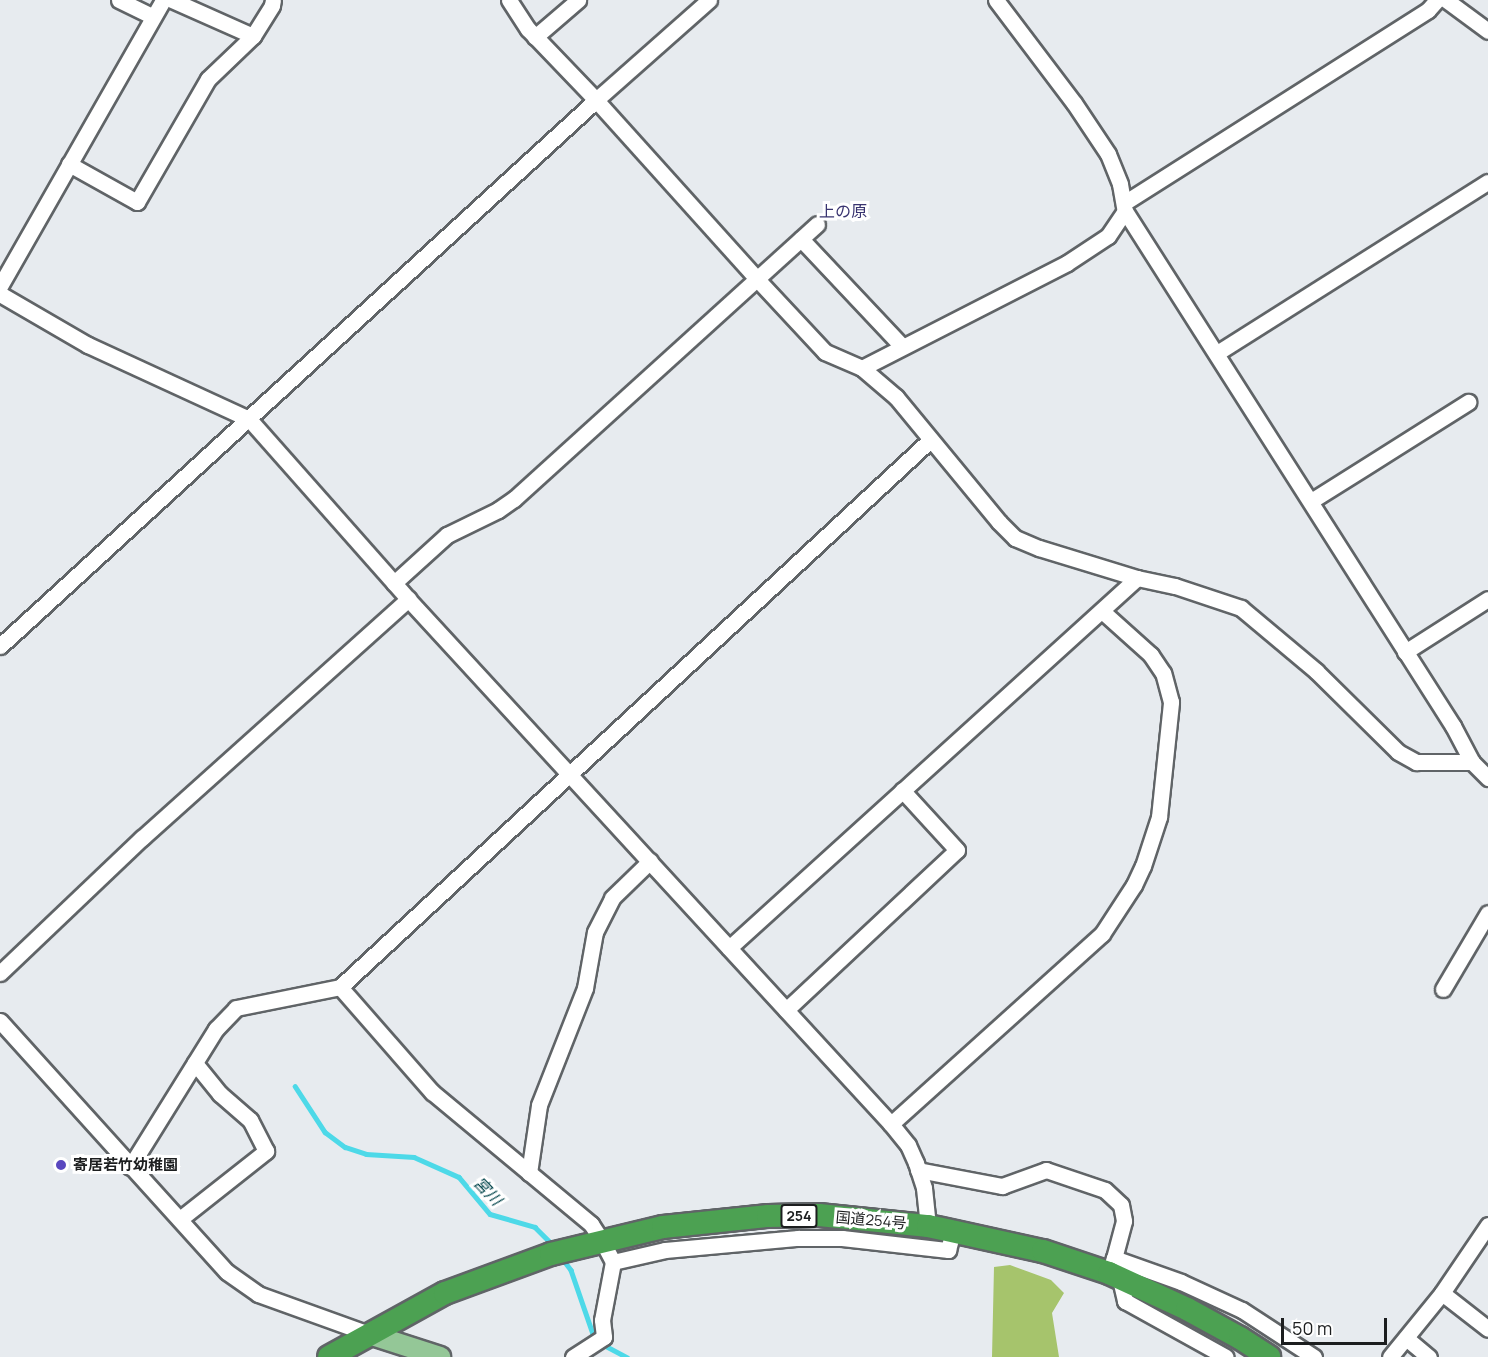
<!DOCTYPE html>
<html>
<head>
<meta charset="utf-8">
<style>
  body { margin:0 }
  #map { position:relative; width:1488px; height:1357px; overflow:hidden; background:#e7ebef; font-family:Manrope,"Noto Sans JP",sans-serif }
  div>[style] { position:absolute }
  .forest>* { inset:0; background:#a6c46c }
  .stream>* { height:4.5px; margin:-2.25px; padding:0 2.25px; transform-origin:2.25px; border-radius:2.25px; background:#4dd9e8 }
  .roads { filter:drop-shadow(2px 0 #606467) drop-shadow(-2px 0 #606467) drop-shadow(0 2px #606467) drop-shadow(0 -2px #606467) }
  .minor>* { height:15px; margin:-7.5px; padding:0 7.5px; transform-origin:7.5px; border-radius:7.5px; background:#fff }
  .major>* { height:20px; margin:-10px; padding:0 10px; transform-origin:10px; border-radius:10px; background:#94c797 }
  .highway>* { height:22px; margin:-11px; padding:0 11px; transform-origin:11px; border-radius:11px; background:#4ca152 }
  .dots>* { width:16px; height:16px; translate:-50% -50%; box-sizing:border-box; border:3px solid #fff; border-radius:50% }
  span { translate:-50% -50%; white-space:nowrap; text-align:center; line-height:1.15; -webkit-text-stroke:6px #fff; paint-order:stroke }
  .shield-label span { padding:2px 4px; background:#fff; border:2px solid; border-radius:4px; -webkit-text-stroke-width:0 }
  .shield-label { font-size:14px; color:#1c1e1f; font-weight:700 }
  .poi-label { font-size:15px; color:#1c1e1f; font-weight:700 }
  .left { translate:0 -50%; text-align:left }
  .street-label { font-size:15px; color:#1c1e1f }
  .neighbourhood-label { font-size:16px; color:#393470 }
  .water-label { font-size:16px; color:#02454b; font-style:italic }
  .scale { position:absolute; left:1281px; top:1318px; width:106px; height:27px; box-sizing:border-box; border:3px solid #1c1e1f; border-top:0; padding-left:8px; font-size:18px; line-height:21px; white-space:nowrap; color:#1c1e1f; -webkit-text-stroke:4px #fff; paint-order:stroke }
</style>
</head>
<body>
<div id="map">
  <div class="forest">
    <div style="clip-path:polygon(1010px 1265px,1051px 1280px,1064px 1293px,1052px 1313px,1059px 1357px,992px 1357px,994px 1267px)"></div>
  </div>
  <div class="stream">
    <div style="left:295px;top:1086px;width:55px;rotate:56.9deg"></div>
    <div style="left:325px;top:1132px;width:25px;rotate:37deg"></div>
    <div style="left:345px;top:1147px;width:22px;rotate:18deg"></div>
    <div style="left:366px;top:1154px;width:48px;rotate:3.6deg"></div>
    <div style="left:414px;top:1157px;width:49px;rotate:24deg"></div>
    <div style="left:459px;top:1177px;width:48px;rotate:50deg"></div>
    <div style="left:490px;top:1214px;width:47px;rotate:16.1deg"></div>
    <div style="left:535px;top:1227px;width:27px;rotate:45deg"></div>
    <div style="left:562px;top:1258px;width:15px;rotate:53deg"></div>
    <div style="left:571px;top:1270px;width:68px;rotate:71deg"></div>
    <div style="left:593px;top:1334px;width:16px;rotate:45deg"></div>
    <div style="left:604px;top:1345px;width:26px;rotate:28deg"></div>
  </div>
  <div class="roads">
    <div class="minor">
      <div style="left:119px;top:0;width:37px;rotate:26deg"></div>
      <div style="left:509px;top:0;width:35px;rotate:57deg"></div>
      <div style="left:528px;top:29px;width:98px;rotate:46.2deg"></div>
      <div style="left:596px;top:100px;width:239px;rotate:48deg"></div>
      <div style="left:756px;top:278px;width:101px;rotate:47deg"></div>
      <div style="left:825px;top:352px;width:40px;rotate:23.4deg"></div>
      <div style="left:862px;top:368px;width:45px;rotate:40.5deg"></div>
      <div style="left:896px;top:397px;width:162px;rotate:50.5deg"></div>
      <div style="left:999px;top:522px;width:23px;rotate:45deg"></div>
      <div style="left:1015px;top:538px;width:26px;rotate:23deg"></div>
      <div style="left:1039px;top:548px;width:102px;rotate:17deg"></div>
      <div style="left:1137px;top:578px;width:39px;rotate:12deg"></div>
      <div style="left:1175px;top:586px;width:70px;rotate:18.4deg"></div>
      <div style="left:1241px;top:608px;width:98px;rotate:40deg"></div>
      <div style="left:1316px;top:671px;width:115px;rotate:44.6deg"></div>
      <div style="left:1398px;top:752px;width:21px;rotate:29deg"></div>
      <div style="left:1416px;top:762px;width:56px"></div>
      <div style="left:996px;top:0;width:129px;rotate:52.9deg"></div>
      <div style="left:1074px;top:103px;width:61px;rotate:56.3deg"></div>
      <div style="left:1108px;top:154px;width:32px;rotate:68deg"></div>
      <div style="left:1120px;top:184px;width:27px;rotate:80deg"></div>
      <div style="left:1125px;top:211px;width:611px;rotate:57.51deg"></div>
      <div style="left:1453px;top:726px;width:41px;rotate:62.2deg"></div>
      <div style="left:1472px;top:762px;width:23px;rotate:45deg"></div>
      <div style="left:1446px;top:0;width:52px;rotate:36.4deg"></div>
      <div style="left:253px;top:36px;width:36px;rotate:-58deg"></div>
      <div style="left:272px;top:5px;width:5px;rotate:-79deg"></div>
      <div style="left:535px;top:37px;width:57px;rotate:-40.7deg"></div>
      <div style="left:69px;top:164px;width:78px;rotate:29.2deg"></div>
      <div style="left:137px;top:202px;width:142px;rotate:-60deg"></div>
      <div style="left:208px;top:79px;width:62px;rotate:-43.7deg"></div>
      <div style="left:253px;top:36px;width:89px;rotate:-156deg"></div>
      <div style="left:1124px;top:203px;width:360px;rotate:-32.4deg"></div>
      <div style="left:1428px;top:10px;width:13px;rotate:-48deg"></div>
      <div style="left:801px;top:239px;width:147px;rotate:46.7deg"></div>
      <div style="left:0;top:286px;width:329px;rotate:-60.3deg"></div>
      <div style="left:0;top:294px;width:102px;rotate:30.1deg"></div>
      <div style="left:88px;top:345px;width:177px;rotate:24.7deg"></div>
      <div style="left:249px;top:419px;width:240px;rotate:48.5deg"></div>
      <div style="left:408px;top:599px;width:713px;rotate:47.39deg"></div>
      <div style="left:891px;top:1124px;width:27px;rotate:51deg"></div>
      <div style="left:908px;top:1145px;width:20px;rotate:66deg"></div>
      <div style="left:916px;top:1163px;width:26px;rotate:72deg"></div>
      <div style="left:924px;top:1188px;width:38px;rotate:84deg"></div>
      <div style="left:1217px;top:353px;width:320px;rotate:-32.3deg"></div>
      <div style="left:862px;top:368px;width:230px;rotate:-27.1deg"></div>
      <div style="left:1067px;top:263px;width:49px;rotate:-33.4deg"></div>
      <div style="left:1108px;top:236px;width:30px;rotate:-56deg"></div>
      <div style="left:1311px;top:501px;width:186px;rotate:-32.2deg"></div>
      <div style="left:394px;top:583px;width:72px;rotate:-42.2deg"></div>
      <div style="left:447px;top:535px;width:57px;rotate:-26.1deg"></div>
      <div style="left:498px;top:510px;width:19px;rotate:-35deg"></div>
      <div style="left:514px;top:499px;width:409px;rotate:-42.2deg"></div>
      <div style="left:0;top:646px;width:808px;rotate:-42.49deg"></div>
      <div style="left:596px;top:100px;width:151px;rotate:-41.5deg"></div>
      <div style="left:1405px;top:652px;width:98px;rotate:-32.6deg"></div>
      <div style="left:729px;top:948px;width:551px;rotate:-42.2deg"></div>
      <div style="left:0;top:973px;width:196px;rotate:-43.6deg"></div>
      <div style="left:142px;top:838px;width:358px;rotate:-41.9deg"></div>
      <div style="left:340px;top:987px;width:140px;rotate:48.8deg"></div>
      <div style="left:432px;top:1092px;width:207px;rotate:39.7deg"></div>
      <div style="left:591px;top:1224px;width:20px;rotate:57deg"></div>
      <div style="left:602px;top:1241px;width:24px;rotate:62deg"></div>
      <div style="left:613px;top:1262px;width:59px;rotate:100.7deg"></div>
      <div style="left:602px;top:1320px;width:17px;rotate:83deg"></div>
      <div style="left:604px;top:1337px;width:37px;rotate:147deg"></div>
      <div style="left:1443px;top:989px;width:88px;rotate:-59.4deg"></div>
      <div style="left:786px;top:1010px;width:234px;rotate:-43.1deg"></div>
      <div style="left:957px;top:850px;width:81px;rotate:-132.5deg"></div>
      <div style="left:0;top:1021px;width:338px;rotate:47.9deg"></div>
      <div style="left:227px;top:1272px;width:38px;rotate:35deg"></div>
      <div style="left:258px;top:1294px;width:118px;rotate:19.8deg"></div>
      <div style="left:891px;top:1124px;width:284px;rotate:-42deg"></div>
      <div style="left:1102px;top:934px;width:59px;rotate:-56.9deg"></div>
      <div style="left:1134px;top:885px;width:21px;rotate:-65deg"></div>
      <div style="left:1143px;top:866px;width:52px;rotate:-71.9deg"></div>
      <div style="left:1159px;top:817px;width:116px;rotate:-84deg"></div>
      <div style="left:1171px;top:702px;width:30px;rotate:-105deg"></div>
      <div style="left:1163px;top:673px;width:22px;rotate:-124deg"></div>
      <div style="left:1151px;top:655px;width:64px;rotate:-138.1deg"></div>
      <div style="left:130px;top:1167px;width:163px;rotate:-58.1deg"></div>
      <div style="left:216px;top:1029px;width:29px;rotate:-46deg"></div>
      <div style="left:236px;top:1008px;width:106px;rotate:-11.4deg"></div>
      <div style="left:340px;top:987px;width:805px;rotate:-42.83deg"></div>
      <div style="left:918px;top:1170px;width:86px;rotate:10.8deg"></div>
      <div style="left:1002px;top:1186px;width:47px;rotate:-20deg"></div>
      <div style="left:1046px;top:1170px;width:62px;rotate:18.7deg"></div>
      <div style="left:1105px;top:1190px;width:22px;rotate:43deg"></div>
      <div style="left:1121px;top:1205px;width:16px;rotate:79deg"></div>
      <div style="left:1124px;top:1221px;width:38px;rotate:105deg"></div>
      <div style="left:529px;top:1173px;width:69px;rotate:-81.6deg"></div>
      <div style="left:539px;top:1105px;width:126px;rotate:-68.5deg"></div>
      <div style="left:585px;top:988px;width:57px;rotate:-79.9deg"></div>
      <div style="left:595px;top:932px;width:38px;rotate:-63deg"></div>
      <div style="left:612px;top:898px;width:53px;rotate:-44.2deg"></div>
      <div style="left:180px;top:1219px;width:110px;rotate:-38.3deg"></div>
      <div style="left:266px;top:1151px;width:35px;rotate:-117deg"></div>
      <div style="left:250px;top:1120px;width:40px;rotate:-139deg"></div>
      <div style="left:220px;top:1094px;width:40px;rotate:-129deg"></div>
      <div style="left:613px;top:1262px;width:53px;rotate:-13deg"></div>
      <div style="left:665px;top:1250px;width:134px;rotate:-5.2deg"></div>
      <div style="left:798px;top:1238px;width:44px"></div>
      <div style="left:842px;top:1238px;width:107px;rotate:6.5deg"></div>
      <div style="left:948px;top:1250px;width:20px;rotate:-75deg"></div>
      <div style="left:1111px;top:1267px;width:9px;rotate:-72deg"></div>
      <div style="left:1114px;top:1258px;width:71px;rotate:19.7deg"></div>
      <div style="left:1181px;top:1282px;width:67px;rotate:24.7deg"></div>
      <div style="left:1242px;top:1310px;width:86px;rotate:33.1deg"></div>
      <div style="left:1120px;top:1279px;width:23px;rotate:77deg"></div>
      <div style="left:1125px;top:1301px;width:115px;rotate:29deg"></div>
      <div style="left:1442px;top:1293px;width:58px;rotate:38deg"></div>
      <div style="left:1406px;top:1338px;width:30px;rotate:40deg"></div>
      <div style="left:1390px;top:1357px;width:82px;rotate:-50.9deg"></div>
      <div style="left:1442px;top:1293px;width:82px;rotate:-55.9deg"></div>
    </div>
    <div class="major">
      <div style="left:369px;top:1334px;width:75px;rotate:17.9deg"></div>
    </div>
    <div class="highway">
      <div style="left:329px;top:1357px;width:132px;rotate:-28.9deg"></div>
      <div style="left:445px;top:1293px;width:113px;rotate:-20.2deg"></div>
      <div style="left:551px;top:1254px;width:115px;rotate:-13.6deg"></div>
      <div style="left:663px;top:1227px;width:106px;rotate:-6deg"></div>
      <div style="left:768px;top:1216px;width:51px;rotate:-1.1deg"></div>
      <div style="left:819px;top:1215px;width:110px;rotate:5.8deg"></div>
      <div style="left:928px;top:1226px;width:118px;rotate:12.3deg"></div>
      <div style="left:1043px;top:1251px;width:70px;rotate:18.4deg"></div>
      <div style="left:1109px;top:1273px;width:86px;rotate:24.8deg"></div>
      <div style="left:1187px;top:1309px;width:60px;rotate:28.7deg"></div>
      <div style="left:1240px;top:1338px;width:35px;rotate:33deg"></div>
    </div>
  </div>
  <div class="dots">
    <div style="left:61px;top:1165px;background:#5947bf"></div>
  </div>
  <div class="shield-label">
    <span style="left:799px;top:1216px">254</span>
  </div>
  <div class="poi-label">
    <span class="left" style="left:73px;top:1165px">寄居若竹幼稚園</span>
  </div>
  <div class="street-label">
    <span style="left:871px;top:1220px;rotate:5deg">国道254号</span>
  </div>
  <div class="neighbourhood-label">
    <span style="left:843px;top:211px">上の原</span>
  </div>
  <div class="water-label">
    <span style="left:488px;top:1191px;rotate:46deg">宮川</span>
  </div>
  <div class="scale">50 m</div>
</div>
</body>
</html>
